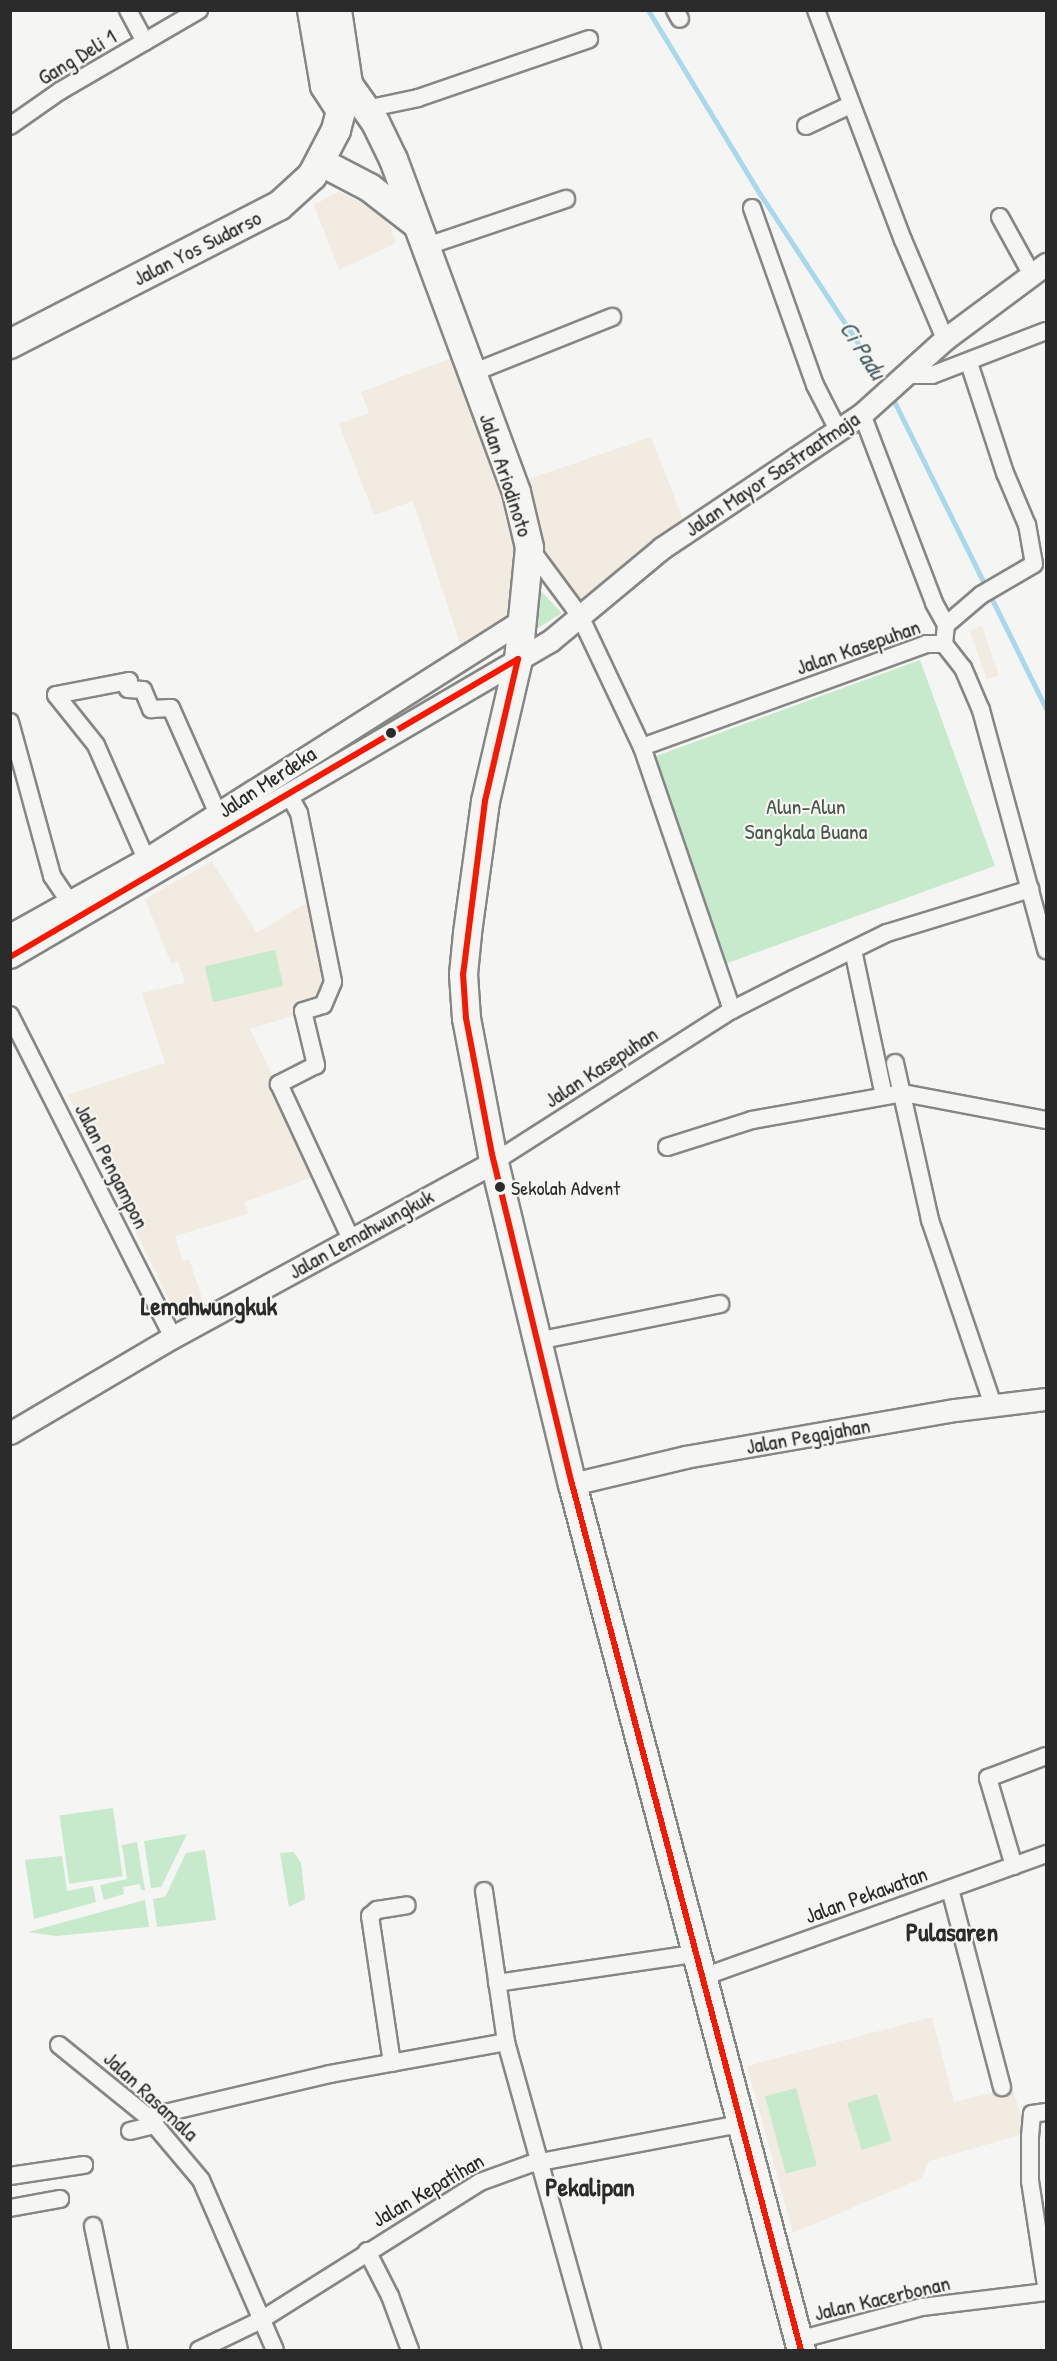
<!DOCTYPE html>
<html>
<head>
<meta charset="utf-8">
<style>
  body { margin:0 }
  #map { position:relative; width:1057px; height:2361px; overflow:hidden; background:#f5f5f3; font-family:"Patrick Hand",sans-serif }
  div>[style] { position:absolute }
  .built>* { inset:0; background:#f1ebe1; transform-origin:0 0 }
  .green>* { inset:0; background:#c6eacb; transform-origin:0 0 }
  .stream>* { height:5px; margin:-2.5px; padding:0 2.5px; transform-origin:2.5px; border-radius:2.5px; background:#a8d8eb }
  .roads { filter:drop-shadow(2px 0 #868685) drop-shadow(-2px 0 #868685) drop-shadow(0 2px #868685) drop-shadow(0 -2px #868685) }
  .minor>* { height:16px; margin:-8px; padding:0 8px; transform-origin:8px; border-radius:8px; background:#f5f5f3 }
  .tertiary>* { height:21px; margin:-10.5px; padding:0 10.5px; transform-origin:10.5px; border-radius:10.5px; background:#f5f5f3 }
  .primary>* { height:27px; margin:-13.5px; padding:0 13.5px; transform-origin:13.5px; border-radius:13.5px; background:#f5f5f3 }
  .trunk>* { height:28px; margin:-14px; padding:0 14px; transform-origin:14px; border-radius:14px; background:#f5f5f3 }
  .bus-1>* { height:6px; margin:-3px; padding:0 3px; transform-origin:3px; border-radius:3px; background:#f61800 }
  .dots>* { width:16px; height:16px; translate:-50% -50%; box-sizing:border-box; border:3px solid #f6f6f2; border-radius:50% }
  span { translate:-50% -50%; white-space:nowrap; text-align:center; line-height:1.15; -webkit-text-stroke:4.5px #f6f6f2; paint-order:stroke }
  .bus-label { font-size:20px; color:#2b2b2b }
  .left { translate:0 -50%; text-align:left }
  .street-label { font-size:22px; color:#2b2b2b }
  .park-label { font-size:22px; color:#48584b }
  .water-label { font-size:24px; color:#475b64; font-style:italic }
  .quarter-label { font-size:26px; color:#2b2b2b; font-weight:700 }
  .frame { position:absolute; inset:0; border:12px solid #2b2b2b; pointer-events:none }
</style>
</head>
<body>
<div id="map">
  <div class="built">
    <div style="clip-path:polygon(338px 192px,386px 213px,396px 243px,339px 270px,314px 205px)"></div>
    <div style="clip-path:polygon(457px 356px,520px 545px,512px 613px,461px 646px,413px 501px,374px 515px,339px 424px,369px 413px,361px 392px)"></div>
    <div style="clip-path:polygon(651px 437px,684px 522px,579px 606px,538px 551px,523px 481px)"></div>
    <div style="left:982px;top:626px;width:52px;height:13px;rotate:71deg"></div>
    <div style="clip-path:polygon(212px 861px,257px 933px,314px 898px,331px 982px,325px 992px,301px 1013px,250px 1029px,320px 1174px,245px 1202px,248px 1214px,175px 1236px,183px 1261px,189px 1259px,204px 1304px,182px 1311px,171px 1303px,68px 1095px,165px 1063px,142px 993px,185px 983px,178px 962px,171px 963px,145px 899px)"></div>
    <div style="clip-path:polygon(932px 2017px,954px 2102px,1012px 2088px,1027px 2133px,929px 2161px,922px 2178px,793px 2233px,747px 2066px)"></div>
  </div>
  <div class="green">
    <div style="clip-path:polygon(536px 586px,562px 613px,533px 631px)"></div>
    <div style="left:920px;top:660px;width:219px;height:286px;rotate:70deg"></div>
    <div style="left:275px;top:950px;width:37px;height:72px;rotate:77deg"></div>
    <div style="left:113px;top:1808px;width:69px;height:54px;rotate:82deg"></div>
    <div style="clip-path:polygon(187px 1834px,161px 1887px,151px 1888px,144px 1841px)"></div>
    <div style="clip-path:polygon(137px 1842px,145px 1890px,141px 1890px,140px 1884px,123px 1887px,124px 1894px,104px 1900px,100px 1885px,127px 1879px,122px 1845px)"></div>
    <div style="clip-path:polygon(205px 1850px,216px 1920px,157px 1927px,153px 1899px,165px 1897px,186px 1853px)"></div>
    <div style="clip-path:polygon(294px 1852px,301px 1863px,305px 1899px,289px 1907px,280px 1853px)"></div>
    <div style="clip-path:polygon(62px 1856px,67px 1891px,93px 1886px,96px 1902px,34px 1919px,25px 1860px)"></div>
    <div style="clip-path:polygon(145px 1900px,149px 1927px,56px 1936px,28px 1932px)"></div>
    <div style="left:796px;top:2088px;width:80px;height:32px;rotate:75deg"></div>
    <div style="left:877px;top:2094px;width:49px;height:31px;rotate:73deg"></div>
  </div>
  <div class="stream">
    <div style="left:648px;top:10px;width:215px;rotate:58.7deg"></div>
    <div style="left:760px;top:194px;width:227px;rotate:56.7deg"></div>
    <div style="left:891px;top:395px;width:349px;rotate:63.7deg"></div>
  </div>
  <div class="roads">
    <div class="minor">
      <div style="left:128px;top:10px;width:36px;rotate:62deg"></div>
      <div style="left:675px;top:10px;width:10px;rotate:61deg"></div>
      <div style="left:816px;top:10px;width:246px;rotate:69.3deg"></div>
      <div style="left:903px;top:240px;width:108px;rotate:67deg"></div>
      <div style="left:366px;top:109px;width:53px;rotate:-11.9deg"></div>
      <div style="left:418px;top:98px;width:181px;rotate:-19deg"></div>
      <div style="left:10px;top:126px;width:61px;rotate:-35deg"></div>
      <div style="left:60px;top:91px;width:161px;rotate:-30.2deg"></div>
      <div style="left:806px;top:126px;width:49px;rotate:-25.5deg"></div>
      <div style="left:752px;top:208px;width:188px;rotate:70.4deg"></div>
      <div style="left:815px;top:385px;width:51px;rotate:62.9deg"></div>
      <div style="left:1000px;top:217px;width:66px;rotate:61.1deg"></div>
      <div style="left:424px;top:247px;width:150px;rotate:-18.7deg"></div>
      <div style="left:472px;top:373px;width:151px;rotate:-21.8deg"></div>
      <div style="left:903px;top:375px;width:29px"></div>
      <div style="left:932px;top:375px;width:122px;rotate:-21.1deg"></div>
      <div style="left:862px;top:414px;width:202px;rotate:69.1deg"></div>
      <div style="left:934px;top:603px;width:25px;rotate:61deg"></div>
      <div style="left:529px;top:547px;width:86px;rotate:53.5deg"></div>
      <div style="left:580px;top:616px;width:145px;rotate:64.7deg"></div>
      <div style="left:642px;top:747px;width:278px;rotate:71.1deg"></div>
      <div style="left:944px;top:644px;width:19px;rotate:-84deg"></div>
      <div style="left:946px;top:625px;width:46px;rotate:-40.6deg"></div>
      <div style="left:981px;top:595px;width:61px;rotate:-30.3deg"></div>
      <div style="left:1034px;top:564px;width:40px;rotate:-100deg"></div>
      <div style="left:1027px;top:525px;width:56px;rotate:-112.9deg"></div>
      <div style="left:1005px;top:473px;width:116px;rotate:-108.1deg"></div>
      <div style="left:10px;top:722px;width:160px;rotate:74.7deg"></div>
      <div style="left:52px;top:876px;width:41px;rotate:55.9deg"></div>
      <div style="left:642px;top:747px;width:302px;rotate:-19.9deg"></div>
      <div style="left:926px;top:644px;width:18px"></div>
      <div style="left:944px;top:644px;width:31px;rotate:52deg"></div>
      <div style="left:963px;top:668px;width:46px;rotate:66.8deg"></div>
      <div style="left:981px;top:710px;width:249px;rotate:74.8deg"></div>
      <div style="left:289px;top:795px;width:21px;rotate:61deg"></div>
      <div style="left:299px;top:813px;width:172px;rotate:78.6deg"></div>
      <div style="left:333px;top:982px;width:25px;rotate:113deg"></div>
      <div style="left:323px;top:1005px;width:21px;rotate:163deg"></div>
      <div style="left:303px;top:1011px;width:56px;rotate:76.5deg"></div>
      <div style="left:316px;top:1065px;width:42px;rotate:152.8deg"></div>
      <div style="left:279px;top:1084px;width:171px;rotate:65.1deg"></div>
      <div style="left:146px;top:859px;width:124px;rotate:-113.7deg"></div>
      <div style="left:96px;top:745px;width:64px;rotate:-128.7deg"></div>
      <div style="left:56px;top:695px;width:74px;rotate:-10.9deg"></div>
      <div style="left:129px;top:681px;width:8px;rotate:97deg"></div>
      <div style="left:128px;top:689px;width:15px;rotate:4deg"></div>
      <div style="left:143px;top:690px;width:21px;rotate:67deg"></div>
      <div style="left:151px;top:709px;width:20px;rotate:-3deg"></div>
      <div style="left:171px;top:708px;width:116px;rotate:66.1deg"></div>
      <div style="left:853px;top:950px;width:149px;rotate:78deg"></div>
      <div style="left:10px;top:1015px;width:361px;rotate:63.2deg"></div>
      <div style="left:895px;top:1063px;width:161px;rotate:77.4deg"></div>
      <div style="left:930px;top:1220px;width:195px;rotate:71.2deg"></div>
      <div style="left:667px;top:1147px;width:89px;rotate:-17.6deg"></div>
      <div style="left:752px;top:1120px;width:153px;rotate:-10.1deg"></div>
      <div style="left:903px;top:1093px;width:146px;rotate:10.7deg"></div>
      <div style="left:494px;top:1162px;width:282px;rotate:-32.6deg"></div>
      <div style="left:732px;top:1010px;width:68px;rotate:-26.9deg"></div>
      <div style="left:793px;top:979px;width:105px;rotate:-26.1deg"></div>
      <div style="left:887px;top:933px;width:150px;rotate:-17.1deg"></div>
      <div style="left:537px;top:1341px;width:187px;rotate:-11.4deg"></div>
      <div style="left:1014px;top:1866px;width:92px;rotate:-106.5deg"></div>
      <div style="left:988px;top:1778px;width:62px;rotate:-20.8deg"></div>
      <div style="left:950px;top:1889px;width:205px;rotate:75.3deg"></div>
      <div style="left:484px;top:1891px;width:153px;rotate:81.7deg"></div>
      <div style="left:506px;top:2042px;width:320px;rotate:74.4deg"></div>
      <div style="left:700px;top:1978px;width:368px;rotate:-19.7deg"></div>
      <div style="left:497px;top:1983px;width:199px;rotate:-8.4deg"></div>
      <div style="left:59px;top:2045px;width:114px;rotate:39deg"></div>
      <div style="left:148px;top:2117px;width:82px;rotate:49.9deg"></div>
      <div style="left:201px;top:2180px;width:185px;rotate:66.5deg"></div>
      <div style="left:392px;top:2063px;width:149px;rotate:-98.5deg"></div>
      <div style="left:370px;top:1916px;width:9px;rotate:-41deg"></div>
      <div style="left:377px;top:1910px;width:30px;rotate:-9deg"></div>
      <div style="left:1046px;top:2112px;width:14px;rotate:172deg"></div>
      <div style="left:1032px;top:2114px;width:22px;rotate:95deg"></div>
      <div style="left:1030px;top:2136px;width:45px;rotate:90deg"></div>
      <div style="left:1030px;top:2181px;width:105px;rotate:81.3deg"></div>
      <div style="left:148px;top:2117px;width:187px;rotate:-13.3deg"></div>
      <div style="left:330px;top:2074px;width:179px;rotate:-10.3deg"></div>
      <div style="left:130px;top:2131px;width:25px;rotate:-14deg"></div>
      <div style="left:10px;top:2176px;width:75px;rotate:-8.5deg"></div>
      <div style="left:10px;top:2208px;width:51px;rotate:-10.2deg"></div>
      <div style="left:93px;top:2226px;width:127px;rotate:78.2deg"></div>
      <div style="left:367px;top:2251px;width:51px;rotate:62.9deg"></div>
      <div style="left:390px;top:2296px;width:58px;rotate:69.7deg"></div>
      <div style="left:798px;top:2340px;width:128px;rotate:-14.9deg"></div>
      <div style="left:922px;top:2307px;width:125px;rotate:-6.9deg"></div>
      <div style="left:199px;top:2350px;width:69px;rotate:-25.8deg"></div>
      <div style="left:261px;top:2320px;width:259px;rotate:-32.2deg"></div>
      <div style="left:480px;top:2182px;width:53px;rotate:-19.8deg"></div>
      <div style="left:530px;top:2164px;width:213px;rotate:-10.8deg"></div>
    </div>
    <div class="tertiary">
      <div style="left:10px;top:935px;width:156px;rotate:-29.2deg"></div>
      <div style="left:146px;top:859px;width:443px;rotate:-32.4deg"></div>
      <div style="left:10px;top:957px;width:626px;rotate:-30.34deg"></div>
      <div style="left:550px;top:641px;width:146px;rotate:-39.7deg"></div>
      <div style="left:662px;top:548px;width:241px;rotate:-33.8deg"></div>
      <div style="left:862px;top:414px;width:112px;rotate:-42.1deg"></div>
      <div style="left:945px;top:339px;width:126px;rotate:-36.6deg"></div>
      <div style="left:10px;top:1433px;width:189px;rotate:-30.5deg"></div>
      <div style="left:173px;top:1337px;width:366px;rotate:-28.6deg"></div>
      <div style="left:572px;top:1484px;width:116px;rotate:-13.4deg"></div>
      <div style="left:685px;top:1457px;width:274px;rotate:-9.9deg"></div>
      <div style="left:955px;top:1410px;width:92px;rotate:-6.9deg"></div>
    </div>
    <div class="primary">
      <div style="left:348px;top:84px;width:47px;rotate:54.6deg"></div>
      <div style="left:375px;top:122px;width:41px;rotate:64.1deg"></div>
      <div style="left:393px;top:159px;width:355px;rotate:69.7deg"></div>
      <div style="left:516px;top:492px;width:57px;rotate:76.7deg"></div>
      <div style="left:529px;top:547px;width:113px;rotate:95.6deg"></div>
      <div style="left:518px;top:659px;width:146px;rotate:103.1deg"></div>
      <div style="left:485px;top:801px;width:133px;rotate:97.8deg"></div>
      <div style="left:467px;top:933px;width:41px;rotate:95.6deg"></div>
      <div style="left:463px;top:974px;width:44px;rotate:86.1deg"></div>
      <div style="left:466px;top:1018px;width:138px;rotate:79.2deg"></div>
      <div style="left:492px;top:1154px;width:340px;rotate:76.4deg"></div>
      <div style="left:572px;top:1484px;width:896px;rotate:75.19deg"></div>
      <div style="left:321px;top:162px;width:54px;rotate:27.5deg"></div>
      <div style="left:369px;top:187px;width:58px;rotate:38deg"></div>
    </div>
    <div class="trunk">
      <div style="left:312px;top:10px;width:77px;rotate:80.3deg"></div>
      <div style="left:325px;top:86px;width:30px;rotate:57deg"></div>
      <div style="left:10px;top:344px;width:302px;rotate:-27.2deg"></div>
      <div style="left:279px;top:206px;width:45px;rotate:-42.3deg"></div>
      <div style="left:312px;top:176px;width:52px;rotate:-62.4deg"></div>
      <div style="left:336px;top:130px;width:48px;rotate:-75.4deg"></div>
      <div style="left:348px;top:84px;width:75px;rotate:-98.5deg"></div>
    </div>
  </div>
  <div class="bus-1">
    <div style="left:518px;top:659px;width:146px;rotate:103.1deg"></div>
    <div style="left:485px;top:801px;width:174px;rotate:97.2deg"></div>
    <div style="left:463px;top:974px;width:44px;rotate:86.1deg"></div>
    <div style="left:466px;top:1018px;width:138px;rotate:79.2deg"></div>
    <div style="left:492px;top:1154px;width:340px;rotate:76.4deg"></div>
    <div style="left:572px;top:1484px;width:896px;rotate:75.19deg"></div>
    <div style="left:10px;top:957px;width:589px;rotate:-30.4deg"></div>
  </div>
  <div class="dots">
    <div style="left:391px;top:733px;background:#2b2b2b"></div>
    <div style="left:500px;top:1187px;background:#2b2b2b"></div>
  </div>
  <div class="bus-label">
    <span class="left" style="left:511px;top:1187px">Sekolah Advent</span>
  </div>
  <div class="street-label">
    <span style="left:77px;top:57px;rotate:-31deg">Gang Deli 1</span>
    <span style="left:197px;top:248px;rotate:-27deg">Jalan Yos Sudarso</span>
    <span style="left:772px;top:474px;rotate:-34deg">Jalan Mayor Sastraatmaja</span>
    <span style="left:506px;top:475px;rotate:72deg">Jalan Ariodinoto</span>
    <span style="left:858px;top:647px;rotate:-19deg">Jalan Kasepuhan</span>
    <span style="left:267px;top:782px;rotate:-33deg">Jalan Merdeka</span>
    <span style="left:601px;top:1067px;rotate:-33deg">Jalan Kasepuhan</span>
    <span style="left:112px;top:1166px;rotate:63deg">Jalan Pengampon</span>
    <span style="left:361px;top:1234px;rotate:-29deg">Jalan Lemahwungkuk</span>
    <span style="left:808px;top:1436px;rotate:-10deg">Jalan Pegajahan</span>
    <span style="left:866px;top:1895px;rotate:-20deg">Jalan Pekawatan</span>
    <span style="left:151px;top:2096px;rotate:43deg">Jalan Rasamala</span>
    <span style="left:428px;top:2190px;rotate:-30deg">Jalan Kepatihan</span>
    <span style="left:882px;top:2298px;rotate:-13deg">Jalan Kacerbonan</span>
  </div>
  <div class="park-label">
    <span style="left:806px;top:819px">Alun-Alun<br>Sangkala Buana</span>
  </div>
  <div class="water-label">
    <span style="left:863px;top:350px;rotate:57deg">Ci Padu</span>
  </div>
  <div class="quarter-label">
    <span style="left:209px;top:1306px">Lemahwungkuk</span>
    <span style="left:952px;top:1932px">Pulasaren</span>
    <span style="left:590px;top:2187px">Pekalipan</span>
  </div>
  <div class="frame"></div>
</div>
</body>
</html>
